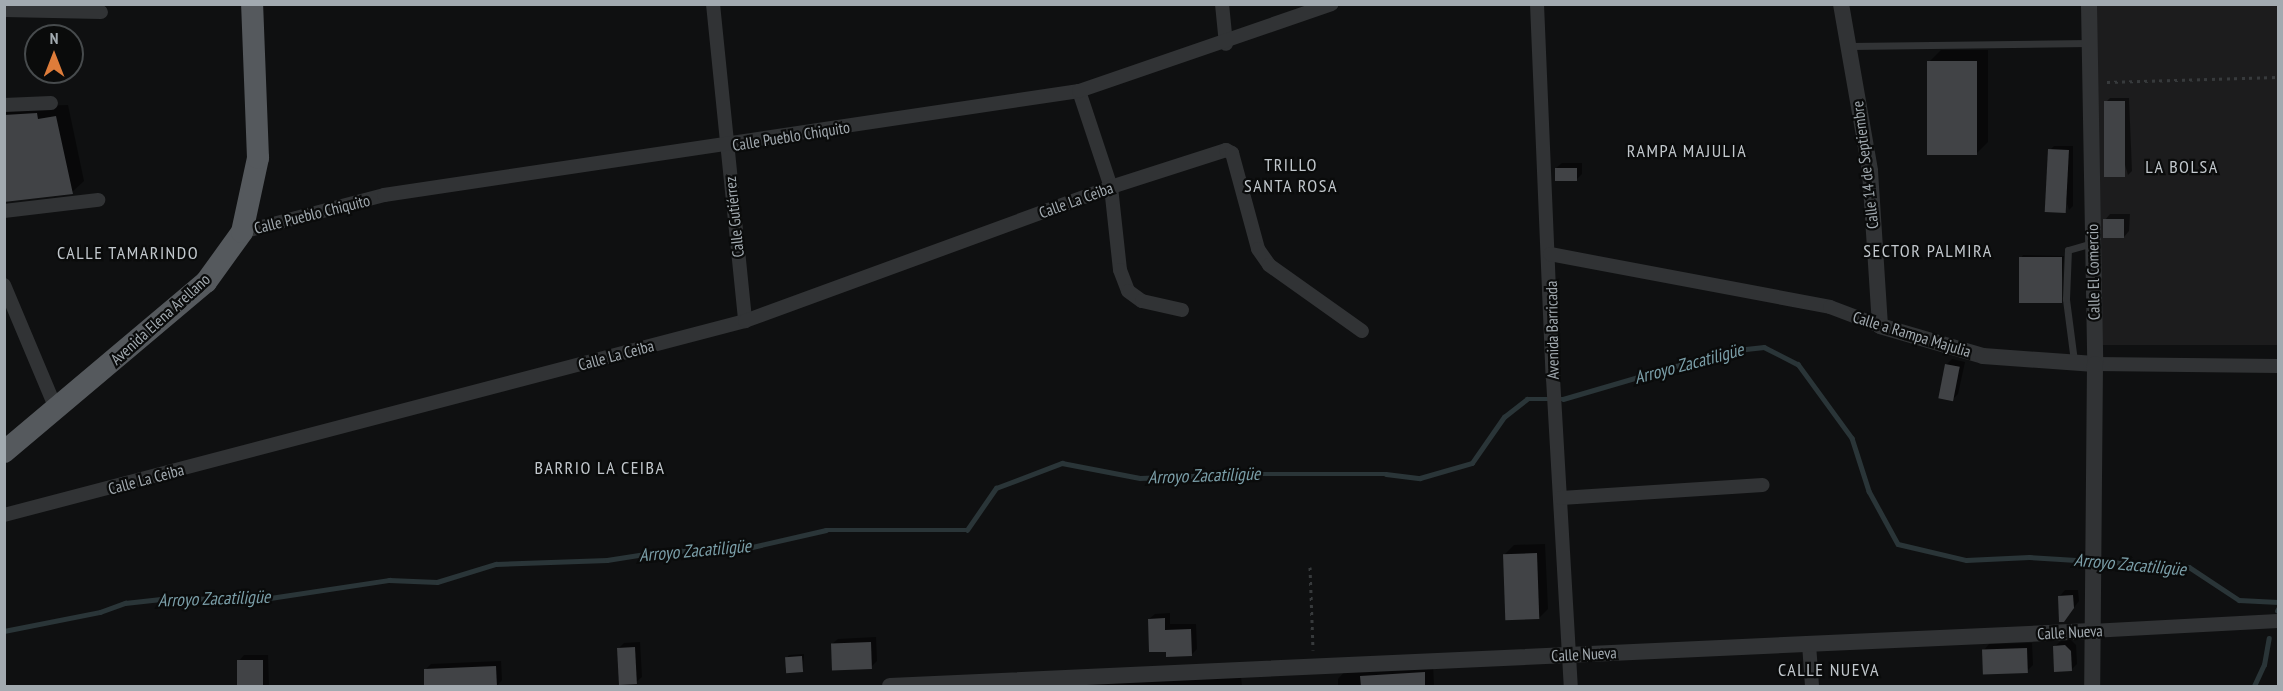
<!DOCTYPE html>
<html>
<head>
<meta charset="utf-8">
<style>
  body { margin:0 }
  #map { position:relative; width:2283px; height:691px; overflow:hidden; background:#0f1011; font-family:"PT Sans Narrow",sans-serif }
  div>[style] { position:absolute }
  .built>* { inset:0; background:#1c1c1d; transform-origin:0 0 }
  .shadow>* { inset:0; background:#0007 }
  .stream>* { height:4.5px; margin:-2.25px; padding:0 2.25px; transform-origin:2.25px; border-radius:2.25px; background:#2a3538 }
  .building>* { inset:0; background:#414346; transform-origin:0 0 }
  .path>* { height:3px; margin-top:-1.5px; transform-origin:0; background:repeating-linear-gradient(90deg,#373a3c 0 3px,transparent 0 7.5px) }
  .service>* { height:7px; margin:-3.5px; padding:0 3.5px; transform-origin:3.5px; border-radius:3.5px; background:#313335 }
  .minor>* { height:14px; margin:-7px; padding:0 7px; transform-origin:7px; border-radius:7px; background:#313335 }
  .tertiary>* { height:16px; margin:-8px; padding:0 8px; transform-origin:8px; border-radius:8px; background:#313335 }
  .trunk>* { height:22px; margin:-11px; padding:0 11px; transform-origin:11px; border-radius:11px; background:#55595d }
  span { translate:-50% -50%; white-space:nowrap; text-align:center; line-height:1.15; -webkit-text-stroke:4.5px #0a0b0b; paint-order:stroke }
  .street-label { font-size:16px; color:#a2aab0 }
  .neighbourhood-label { font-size:18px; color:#c2c8cd; letter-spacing:1.5px }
  .water-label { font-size:18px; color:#7b9fa9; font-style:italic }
  .frame { position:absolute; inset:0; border:6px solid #a2aab0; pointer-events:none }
  .north { position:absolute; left:24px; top:24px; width:60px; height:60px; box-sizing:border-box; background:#0a0b0b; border:2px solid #474b4d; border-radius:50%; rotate:0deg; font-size:16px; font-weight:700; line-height:24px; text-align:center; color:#a2aab0 }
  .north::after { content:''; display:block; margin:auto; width:21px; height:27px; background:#de7c3a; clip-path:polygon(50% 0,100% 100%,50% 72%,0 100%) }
</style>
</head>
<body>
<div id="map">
  <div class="built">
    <div style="left:2094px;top:5px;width:184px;height:340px"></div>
  </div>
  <div class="shadow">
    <div style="clip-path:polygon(1941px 50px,1988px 50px,1988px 142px,1976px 154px,1929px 62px)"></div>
    <div style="clip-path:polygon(2110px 98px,2129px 98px,2132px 171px,2128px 175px,2106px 102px)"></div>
    <div style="clip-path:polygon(68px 105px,84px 181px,72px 192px,4px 201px,4px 107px)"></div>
    <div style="clip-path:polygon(2054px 146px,2073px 146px,2073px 206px,2069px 210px,2050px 150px)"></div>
    <div style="clip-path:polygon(1562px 163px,1582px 163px,1582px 174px,1577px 179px,1556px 168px)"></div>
    <div style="clip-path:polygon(2110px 214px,2130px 214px,2129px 231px,2124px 237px,2105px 220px)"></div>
    <div style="clip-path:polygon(2023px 255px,2064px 256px,2060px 302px,2021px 258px)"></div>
    <div style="clip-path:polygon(1952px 359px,1965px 362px,1958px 394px,1952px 400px,1946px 365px)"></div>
    <div style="clip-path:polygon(1545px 544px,1548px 609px,1539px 618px,1505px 554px,1514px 545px)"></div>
    <div style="clip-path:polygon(2065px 590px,2078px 590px,2079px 601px,2069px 614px,2060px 596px)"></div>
    <div style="clip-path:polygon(1170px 613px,1170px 624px,1196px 624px,1197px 649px,1191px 655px,1167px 650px,1149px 619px,1155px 614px)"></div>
    <div style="clip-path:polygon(876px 637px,877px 661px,871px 667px,832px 644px,838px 639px)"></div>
    <div style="clip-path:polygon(2071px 640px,2076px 645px,2077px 664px,2071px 670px,2055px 646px,2061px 641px)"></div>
    <div style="clip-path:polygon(640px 642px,642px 677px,636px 682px,618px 649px,624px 643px)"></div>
    <div style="clip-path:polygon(2032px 643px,2033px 665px,2027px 671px,1984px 650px,1989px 644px)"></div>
    <div style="clip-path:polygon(804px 654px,803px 671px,787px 658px,789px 655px)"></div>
    <div style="clip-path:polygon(244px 655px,268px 655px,269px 686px,240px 686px,239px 661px)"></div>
    <div style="clip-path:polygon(501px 661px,502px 680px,497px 686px,425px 670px,431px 664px)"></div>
    <div style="clip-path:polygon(1433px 664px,1434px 686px,1338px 686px,1338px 679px,1346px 670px)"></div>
    <div style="clip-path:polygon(1241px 677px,1242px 686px,989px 686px)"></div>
  </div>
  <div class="stream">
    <div style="left:2277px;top:611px;width:2px;rotate:-63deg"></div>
    <div style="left:4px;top:631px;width:98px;rotate:-11.2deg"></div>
    <div style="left:100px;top:612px;width:27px;rotate:-20deg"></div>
    <div style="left:125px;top:603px;width:45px;rotate:-6.3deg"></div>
    <div style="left:170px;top:598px;width:87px;rotate:1.3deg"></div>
    <div style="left:257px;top:600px;width:134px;rotate:-8.6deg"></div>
    <div style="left:389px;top:580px;width:48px;rotate:2.4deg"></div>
    <div style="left:437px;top:582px;width:62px;rotate:-17deg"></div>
    <div style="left:496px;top:564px;width:111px;rotate:-2.1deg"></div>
    <div style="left:607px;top:560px;width:58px;rotate:-9deg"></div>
    <div style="left:664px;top:551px;width:75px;rotate:-0.8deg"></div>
    <div style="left:739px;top:550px;width:89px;rotate:-12.9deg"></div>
    <div style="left:826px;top:530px;width:141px"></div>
    <div style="left:967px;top:530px;width:51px;rotate:-55.4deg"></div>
    <div style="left:996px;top:488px;width:71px;rotate:-20.7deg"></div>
    <div style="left:1062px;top:463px;width:79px;rotate:10.9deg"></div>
    <div style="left:1140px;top:478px;width:104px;rotate:-2.2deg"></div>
    <div style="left:1244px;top:474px;width:142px"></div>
    <div style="left:1386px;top:474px;width:34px;rotate:7deg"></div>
    <div style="left:1420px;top:478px;width:54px;rotate:-16.1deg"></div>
    <div style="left:1472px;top:463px;width:56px;rotate:-55.2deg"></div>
    <div style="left:1504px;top:417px;width:29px;rotate:-38deg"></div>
    <div style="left:1527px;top:399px;width:36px"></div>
    <div style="left:1563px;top:399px;width:171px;rotate:-16.3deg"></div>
    <div style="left:1727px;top:351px;width:37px;rotate:-6deg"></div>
    <div style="left:1764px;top:347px;width:38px;rotate:27deg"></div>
    <div style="left:1798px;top:364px;width:92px;rotate:53.9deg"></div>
    <div style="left:1852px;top:438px;width:56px;rotate:72.2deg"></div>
    <div style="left:1869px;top:491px;width:60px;rotate:61.3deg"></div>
    <div style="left:1898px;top:544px;width:70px;rotate:13.2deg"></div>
    <div style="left:1966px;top:560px;width:63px;rotate:-2.7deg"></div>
    <div style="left:2029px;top:557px;width:160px;rotate:3.6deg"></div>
    <div style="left:2189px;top:567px;width:60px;rotate:33.4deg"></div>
    <div style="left:2239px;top:600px;width:39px;rotate:3deg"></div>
    <div style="left:2254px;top:686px;width:23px;rotate:-65deg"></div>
    <div style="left:2264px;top:665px;width:27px;rotate:-80deg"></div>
  </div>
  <div class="building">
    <div style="left:1927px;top:61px;width:50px;height:94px"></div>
    <div style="left:2104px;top:101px;width:21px;height:76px"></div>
    <div style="clip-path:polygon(37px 113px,38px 119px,56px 116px,73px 194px,4px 202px,4px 115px)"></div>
    <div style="left:2048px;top:149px;width:21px;height:63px;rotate:3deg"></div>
    <div style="left:1555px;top:168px;width:22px;height:13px"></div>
    <div style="left:2103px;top:219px;width:21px;height:19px"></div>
    <div style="left:2019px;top:257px;width:43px;height:46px"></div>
    <div style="left:1945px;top:364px;width:15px;height:35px;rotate:11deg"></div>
    <div style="left:1537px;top:553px;width:66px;height:34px;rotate:88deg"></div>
    <div style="clip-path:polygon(2073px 595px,2074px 608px,2064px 622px,2059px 622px,2058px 596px)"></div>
    <div style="clip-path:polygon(1165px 618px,1165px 630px,1191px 629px,1192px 656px,1166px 657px,1166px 652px,1149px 652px,1148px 619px)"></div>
    <div style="left:871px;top:642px;width:27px;height:40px;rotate:88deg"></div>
    <div style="clip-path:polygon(2065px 645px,2071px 651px,2072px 671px,2054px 672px,2053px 646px)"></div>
    <div style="left:635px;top:647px;width:37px;height:18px;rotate:87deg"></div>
    <div style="left:2027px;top:648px;width:25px;height:45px;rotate:88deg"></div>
    <div style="left:802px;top:656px;width:16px;height:17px;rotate:86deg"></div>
    <div style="left:237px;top:660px;width:26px;height:27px"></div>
    <div style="clip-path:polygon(496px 666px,497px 687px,424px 687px,424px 669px)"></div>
    <div style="clip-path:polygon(1425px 672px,1425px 687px,1361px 687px,1360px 676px)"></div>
  </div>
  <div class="path">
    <div style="left:2107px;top:82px;width:171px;rotate:-1.7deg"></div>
    <div style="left:1310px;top:567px;width:83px;rotate:87.9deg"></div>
  </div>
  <div class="service">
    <div style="left:1850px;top:46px;width:239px;rotate:-0.7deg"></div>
    <div style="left:2074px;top:361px;width:63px;rotate:-97.4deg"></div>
    <div style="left:2066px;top:299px;width:49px;rotate:-87.7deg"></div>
    <div style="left:2068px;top:250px;width:26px;rotate:-16deg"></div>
  </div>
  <div class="minor">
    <div style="left:713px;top:4px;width:319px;rotate:84.2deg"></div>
    <div style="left:1222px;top:4px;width:40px;rotate:84.3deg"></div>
    <div style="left:1537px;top:4px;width:374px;rotate:87.6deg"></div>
    <div style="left:1553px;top:378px;width:309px;rotate:86.7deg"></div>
    <div style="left:4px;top:10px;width:97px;rotate:1.2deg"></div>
    <div style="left:1079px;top:91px;width:101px;rotate:71.6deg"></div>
    <div style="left:1111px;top:187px;width:83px;rotate:83.8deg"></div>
    <div style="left:1120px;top:270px;width:22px;rotate:69deg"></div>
    <div style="left:1128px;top:291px;width:17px;rotate:36deg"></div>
    <div style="left:1142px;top:301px;width:41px;rotate:12.7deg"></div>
    <div style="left:4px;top:105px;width:47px;rotate:-2.4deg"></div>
    <div style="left:4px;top:211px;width:95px;rotate:-6.7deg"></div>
    <div style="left:242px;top:232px;width:147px;rotate:-14.6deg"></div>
    <div style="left:384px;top:195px;width:703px;rotate:-8.51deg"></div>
    <div style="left:1079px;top:91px;width:267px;rotate:-19deg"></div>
    <div style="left:1550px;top:254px;width:285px;rotate:10.7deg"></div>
    <div style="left:1830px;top:307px;width:53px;rotate:20.8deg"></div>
    <div style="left:4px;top:285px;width:134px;rotate:67.2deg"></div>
    <div style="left:2095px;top:364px;width:183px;rotate:0.6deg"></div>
    <div style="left:1561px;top:498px;width:202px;rotate:-3.7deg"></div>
    <div style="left:4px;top:515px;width:766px;rotate:-14.67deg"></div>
    <div style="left:745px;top:321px;width:390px;rotate:-20.1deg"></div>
    <div style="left:1111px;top:187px;width:121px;rotate:-17.8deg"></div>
    <div style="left:1226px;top:150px;width:7px;rotate:27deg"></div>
    <div style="left:1232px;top:153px;width:99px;rotate:74.8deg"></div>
    <div style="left:1258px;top:249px;width:19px;rotate:55deg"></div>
    <div style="left:1269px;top:265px;width:114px;rotate:35.4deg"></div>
    <div style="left:2091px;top:631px;width:187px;rotate:-3.1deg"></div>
    <div style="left:1809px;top:644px;width:42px;rotate:85.9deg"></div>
  </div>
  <div class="tertiary">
    <div style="left:1841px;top:4px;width:169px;rotate:80.1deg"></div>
    <div style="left:1870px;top:171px;width:155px;rotate:86.3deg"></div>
    <div style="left:1880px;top:326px;width:107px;rotate:16.2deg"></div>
    <div style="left:1983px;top:356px;width:112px;rotate:4.1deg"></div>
    <div style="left:2089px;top:4px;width:360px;rotate:89deg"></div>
    <div style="left:2095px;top:364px;width:322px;rotate:90.5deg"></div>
    <div style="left:890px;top:686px;width:1202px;rotate:-2.62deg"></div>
  </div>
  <div class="trunk">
    <div style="left:4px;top:452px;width:264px;rotate:-40.1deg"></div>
    <div style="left:206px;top:282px;width:62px;rotate:-54.2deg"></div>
    <div style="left:242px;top:232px;width:76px;rotate:-77.8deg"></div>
    <div style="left:258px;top:158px;width:154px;rotate:-92.2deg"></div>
  </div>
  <div class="street-label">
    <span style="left:791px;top:136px;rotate:-9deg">Calle Pueblo Chiquito</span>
    <span style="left:1865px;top:165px;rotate:-97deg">Calle 14 de Septiembre</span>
    <span style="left:1076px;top:200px;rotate:-20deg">Calle La Ceiba</span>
    <span style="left:312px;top:214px;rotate:-14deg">Calle Pueblo Chiquito</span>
    <span style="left:734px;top:217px;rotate:-96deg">Calle Gutiérrez</span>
    <span style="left:2093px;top:272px;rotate:-91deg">Calle El Comercio</span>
    <span style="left:160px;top:319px;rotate:-42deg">Avenida Elena Arellano</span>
    <span style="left:1552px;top:330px;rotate:-91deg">Avenida Barricada</span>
    <span style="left:1912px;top:334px;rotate:17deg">Calle a Rampa Majulia</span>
    <span style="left:616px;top:355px;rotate:-15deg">Calle La Ceiba</span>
    <span style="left:146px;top:479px;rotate:-15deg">Calle La Ceiba</span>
    <span style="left:2070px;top:632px;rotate:-3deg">Calle Nueva</span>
    <span style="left:1584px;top:654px;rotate:-3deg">Calle Nueva</span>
  </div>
  <div class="neighbourhood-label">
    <span style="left:1687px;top:151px">RAMPA MAJULIA</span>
    <span style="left:1291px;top:176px">TRILLO<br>SANTA ROSA</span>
    <span style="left:2182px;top:167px">LA BOLSA</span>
    <span style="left:1928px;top:251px">SECTOR PALMIRA</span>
    <span style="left:128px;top:253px">CALLE TAMARINDO</span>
    <span style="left:600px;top:468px">BARRIO LA CEIBA</span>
    <span style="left:1829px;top:670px">CALLE NUEVA</span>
  </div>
  <div class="water-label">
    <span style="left:1689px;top:364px;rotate:-15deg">Arroyo Zacatiligüe</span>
    <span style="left:1204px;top:476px;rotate:-2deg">Arroyo Zacatiligüe</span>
    <span style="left:695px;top:551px;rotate:-5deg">Arroyo Zacatiligüe</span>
    <span style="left:2130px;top:565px;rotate:5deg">Arroyo Zacatiligüe</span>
    <span style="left:214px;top:599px;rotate:-2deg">Arroyo Zacatiligüe</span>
  </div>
  <div class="frame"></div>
  <div class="north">N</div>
</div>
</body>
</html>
